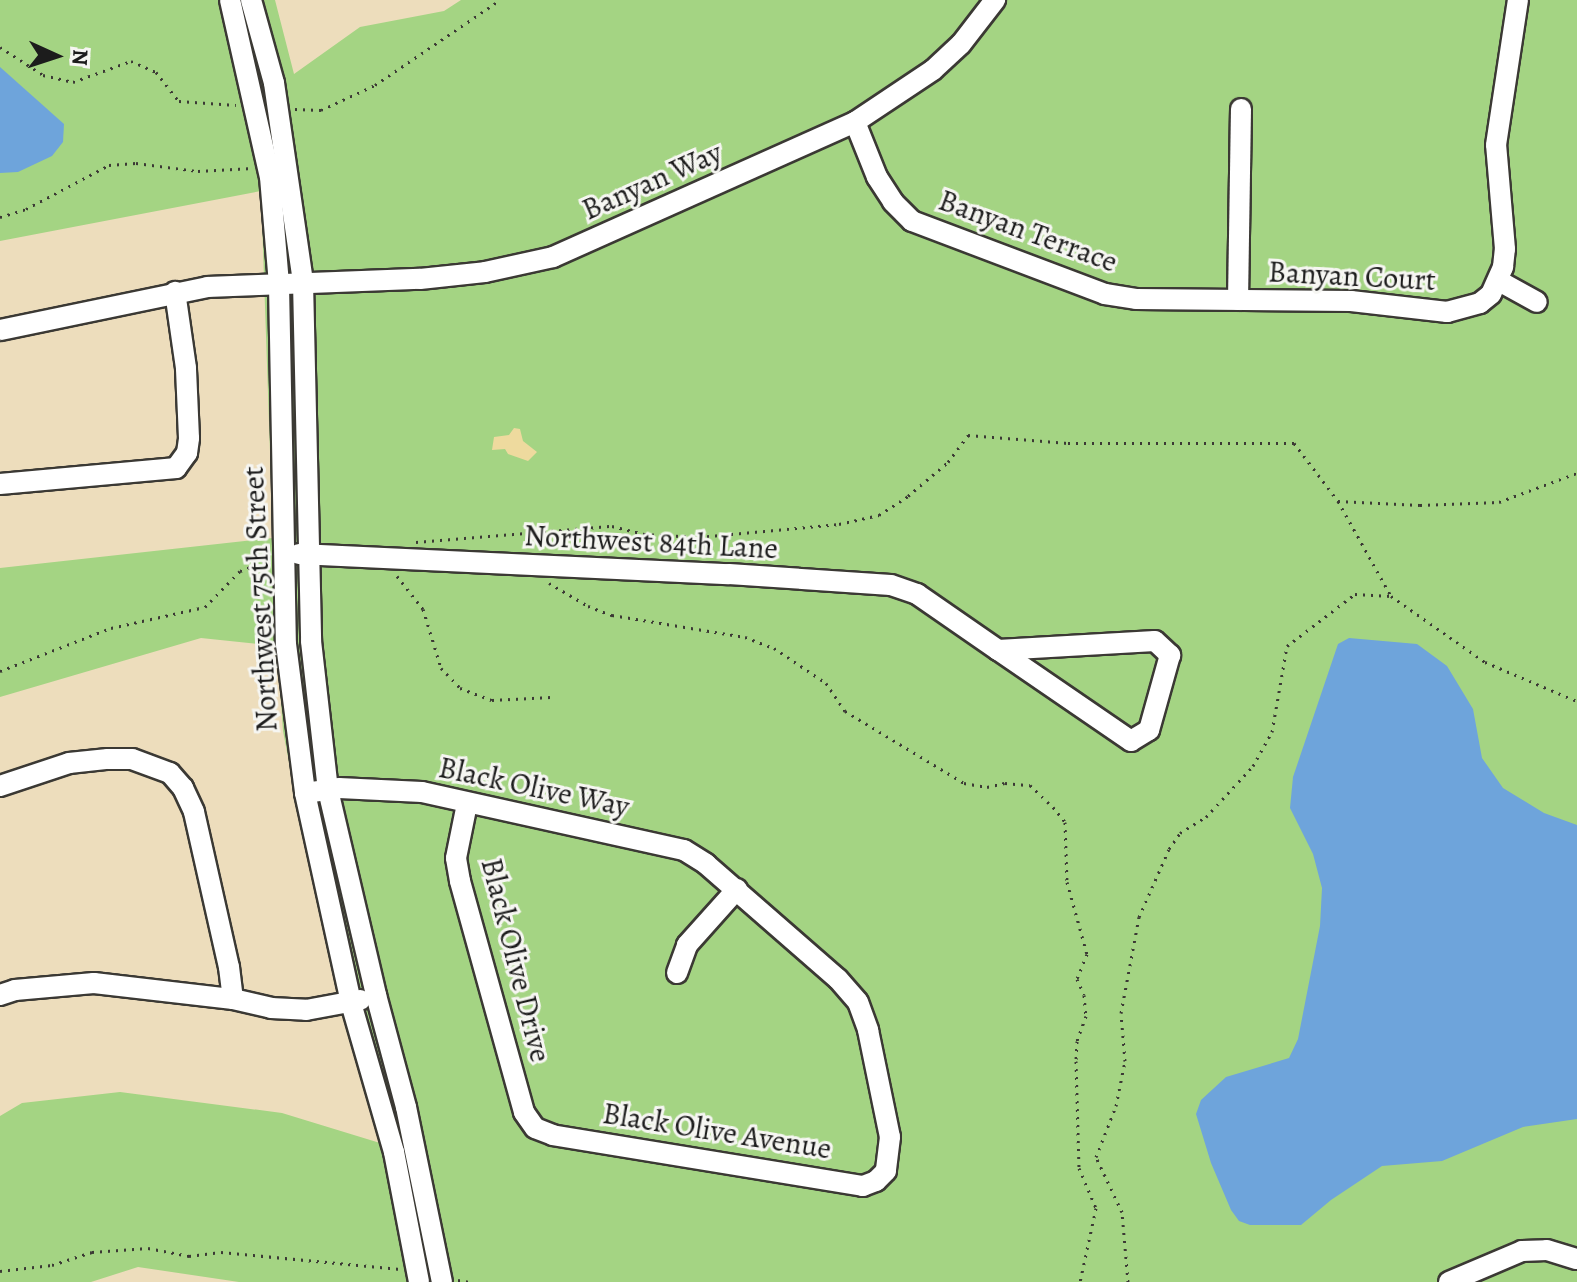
<!DOCTYPE html>
<html>
<head>
<meta charset="utf-8">
<style>
  body { margin:0 }
  #map { position:relative; width:1577px; height:1282px; overflow:hidden; background:#edddbc; font-family:Alegreya,serif }
  div>[style] { position:absolute }
  .green>* { inset:0; background:#a4d483 }
  .sand>* { inset:0; background:#eeda9e }
  .water>* { inset:0; background:#6ea4db }
  .path>* { height:3px; margin-top:-1.5px; transform-origin:0; background:repeating-linear-gradient(90deg,#3b3934 0 2px,transparent 0 8px) }
  .roads { filter:drop-shadow(2px 0 #3b3934) drop-shadow(-2px 0 #3b3934) drop-shadow(0 2px #3b3934) drop-shadow(0 -2px #3b3934) }
  .minor>* { height:20px; margin:-10px; padding:0 10px; transform-origin:10px; border-radius:10px; background:#fff }
  span { translate:-50% -50%; white-space:nowrap; text-align:center; line-height:1.15; -webkit-text-stroke:6px #f6f6f2; paint-order:stroke }
  .street-label { font-size:30px; color:#1c1c1c }
  .north { position:absolute; left:16px; top:16px; width:80px; height:80px; -webkit-text-stroke:6px #f6f6f2; paint-order:stroke; rotate:93deg; font-size:22px; font-weight:700; line-height:32px; text-align:center; color:#1c1c1c }
  .north::after { content:''; display:block; margin:auto; width:28px; height:36px; background:#1c1c1c; clip-path:polygon(50% 0,100% 100%,50% 72%,0 100%) }
</style>
</head>
<body>
<div id="map">
  <div class="green">
    <div style="clip-path:polygon(0 0,275px 0,294px 74px,360px 27px,444px 11px,461px 0,1577px 0,1577px 1282px,239px 1282px,138px 1267px,91px 1282px,0 1282px,0 1116px,22px 1103px,120px 1092px,282px 1113px,380px 1143px,296px 799px,283px 731px,277px 646px,201px 638px,0 697px,0 568px,273px 538px,261px 191px,0 241px)"></div>
  </div>
  <div class="sand">
    <div style="clip-path:polygon(514px 428px,520px 429px,523px 441px,537px 452px,528px 461px,508px 454px,505px 449px,492px 450px,494px 437px,509px 435px)"></div>
  </div>
  <div class="water">
    <div style="clip-path:polygon(0 67px,64px 124px,63px 142px,52px 156px,18px 172px,0 173px)"></div>
    <div style="clip-path:polygon(1349px 638px,1417px 644px,1447px 666px,1473px 709px,1482px 758px,1503px 788px,1544px 813px,1577px 825px,1577px 1119px,1523px 1127px,1442px 1161px,1382px 1166px,1331px 1200px,1301px 1225px,1250px 1225px,1239px 1221px,1231px 1210px,1211px 1163px,1196px 1114px,1201px 1100px,1226px 1077px,1289px 1058px,1298px 1039px,1320px 926px,1322px 888px,1313px 854px,1290px 808px,1293px 777px,1338px 644px)"></div>
  </div>
  <div class="path">
    <div style="left:0;top:47px;width:51px;rotate:33.1deg"></div>
    <div style="left:43px;top:75px;width:31px;rotate:13deg"></div>
    <div style="left:73px;top:82px;width:62px;rotate:-19.9deg"></div>
    <div style="left:131px;top:61px;width:27px;rotate:24deg"></div>
    <div style="left:156px;top:72px;width:37px;rotate:52deg"></div>
    <div style="left:179px;top:101px;width:57px;rotate:4deg"></div>
    <div style="left:295px;top:109px;width:26px;rotate:2deg"></div>
    <div style="left:321px;top:110px;width:60px;rotate:-24.8deg"></div>
    <div style="left:375px;top:85px;width:151px;rotate:-34.2deg"></div>
    <div style="left:0;top:217px;width:27px;rotate:-17deg"></div>
    <div style="left:26px;top:209px;width:94px;rotate:-27.9deg"></div>
    <div style="left:109px;top:165px;width:27px;rotate:-4deg"></div>
    <div style="left:136px;top:163px;width:63px;rotate:7.4deg"></div>
    <div style="left:198px;top:171px;width:55px;rotate:-3.1deg"></div>
    <div style="left:1338px;top:501px;width:109px;rotate:60.8deg"></div>
    <div style="left:1391px;top:596px;width:115px;rotate:35.1deg"></div>
    <div style="left:1485px;top:662px;width:100px;rotate:23deg"></div>
    <div style="left:416px;top:542px;width:197px;rotate:-4.7deg"></div>
    <div style="left:612px;top:526px;width:33px;rotate:14deg"></div>
    <div style="left:644px;top:534px;width:55px;rotate:3.1deg"></div>
    <div style="left:699px;top:537px;width:141px;rotate:-5.3deg"></div>
    <div style="left:839px;top:524px;width:41px;rotate:-12.7deg"></div>
    <div style="left:879px;top:515px;width:35px;rotate:-33deg"></div>
    <div style="left:908px;top:496px;width:52px;rotate:-40.4deg"></div>
    <div style="left:948px;top:462px;width:34px;rotate:-53deg"></div>
    <div style="left:968px;top:435px;width:100px;rotate:4.6deg"></div>
    <div style="left:1068px;top:443px;width:226px"></div>
    <div style="left:1294px;top:443px;width:73px;rotate:52.8deg"></div>
    <div style="left:1338px;top:501px;width:82px;rotate:2.8deg"></div>
    <div style="left:1420px;top:505px;width:79px;rotate:-2.2deg"></div>
    <div style="left:1499px;top:502px;width:83px;rotate:-20.4deg"></div>
    <div style="left:397px;top:576px;width:42px;rotate:51.8deg"></div>
    <div style="left:423px;top:609px;width:62px;rotate:73deg"></div>
    <div style="left:441px;top:668px;width:28px;rotate:46deg"></div>
    <div style="left:460px;top:688px;width:34px;rotate:21deg"></div>
    <div style="left:492px;top:700px;width:59px;rotate:-2.9deg"></div>
    <div style="left:549px;top:583px;width:45px;rotate:30.5deg"></div>
    <div style="left:588px;top:606px;width:26px;rotate:21deg"></div>
    <div style="left:612px;top:615px;width:135px;rotate:9.4deg"></div>
    <div style="left:745px;top:637px;width:31px;rotate:21deg"></div>
    <div style="left:774px;top:648px;width:63px;rotate:33.9deg"></div>
    <div style="left:826px;top:683px;width:34px;rotate:56deg"></div>
    <div style="left:845px;top:711px;width:139px;rotate:31.2deg"></div>
    <div style="left:964px;top:783px;width:23px;rotate:10deg"></div>
    <div style="left:987px;top:787px;width:18px;rotate:-13deg"></div>
    <div style="left:1005px;top:783px;width:25px;rotate:5deg"></div>
    <div style="left:1030px;top:785px;width:32px;rotate:44deg"></div>
    <div style="left:1053px;top:807px;width:19px;rotate:51deg"></div>
    <div style="left:1065px;top:822px;width:60px;rotate:88.1deg"></div>
    <div style="left:1067px;top:882px;width:75px;rotate:74.5deg"></div>
    <div style="left:1087px;top:954px;width:27px;rotate:112deg"></div>
    <div style="left:1077px;top:979px;width:17px;rotate:66deg"></div>
    <div style="left:1084px;top:995px;width:21px;rotate:85deg"></div>
    <div style="left:1086px;top:1016px;width:27px;rotate:110deg"></div>
    <div style="left:1077px;top:1041px;width:20px;rotate:93deg"></div>
    <div style="left:1076px;top:1061px;width:107px;rotate:88.4deg"></div>
    <div style="left:1079px;top:1168px;width:43px;rotate:67deg"></div>
    <div style="left:1096px;top:1208px;width:76px;rotate:102.2deg"></div>
    <div style="left:0;top:671px;width:119px;rotate:-21.2deg"></div>
    <div style="left:111px;top:628px;width:96px;rotate:-12.6deg"></div>
    <div style="left:205px;top:607px;width:50px;rotate:-45.8deg"></div>
    <div style="left:240px;top:571px;width:30px;rotate:-21deg"></div>
    <div style="left:0;top:1271px;width:52px;rotate:-6.6deg"></div>
    <div style="left:52px;top:1265px;width:42px;rotate:-18deg"></div>
    <div style="left:92px;top:1252px;width:56px;rotate:-4.1deg"></div>
    <div style="left:148px;top:1248px;width:42px;rotate:11deg"></div>
    <div style="left:189px;top:1256px;width:32px;rotate:-7deg"></div>
    <div style="left:221px;top:1252px;width:180px;rotate:5.4deg"></div>
    <div style="left:458px;top:1280px;width:12px;rotate:9deg"></div>
    <div style="left:1128px;top:1282px;width:70px;rotate:-94.9deg"></div>
    <div style="left:1122px;top:1212px;width:61px;rotate:-115.3deg"></div>
    <div style="left:1096px;top:1157px;width:55px;rotate:-68.6deg"></div>
    <div style="left:1116px;top:1106px;width:46px;rotate:-78.7deg"></div>
    <div style="left:1125px;top:1061px;width:48px;rotate:-94.8deg"></div>
    <div style="left:1121px;top:1013px;width:98px;rotate:-79.4deg"></div>
    <div style="left:1139px;top:917px;width:74px;rotate:-66.2deg"></div>
    <div style="left:1169px;top:849px;width:19px;rotate:-55deg"></div>
    <div style="left:1180px;top:833px;width:31px;rotate:-32deg"></div>
    <div style="left:1206px;top:817px;width:69px;rotate:-47.3deg"></div>
    <div style="left:1253px;top:766px;width:39px;rotate:-61deg"></div>
    <div style="left:1272px;top:732px;width:87px;rotate:-80.1deg"></div>
    <div style="left:1287px;top:646px;width:86px;rotate:-37.4deg"></div>
    <div style="left:1355px;top:594px;width:36px;rotate:3deg"></div>
  </div>
  <div class="roads">
    <div class="minor">
      <div style="left:230px;top:0;width:181px;rotate:77.3deg"></div>
      <div style="left:270px;top:177px;width:108px;rotate:85.2deg"></div>
      <div style="left:279px;top:285px;width:359px;rotate:88.9deg"></div>
      <div style="left:286px;top:644px;width:150px;rotate:82.7deg"></div>
      <div style="left:305px;top:793px;width:215px;rotate:77.6deg"></div>
      <div style="left:351px;top:1003px;width:155px;rotate:73.9deg"></div>
      <div style="left:394px;top:1152px;width:132px;rotate:79.1deg"></div>
      <div style="left:251px;top:0;width:86px;rotate:74.5deg"></div>
      <div style="left:274px;top:83px;width:201px;rotate:81.7deg"></div>
      <div style="left:303px;top:282px;width:359px;rotate:88.7deg"></div>
      <div style="left:311px;top:641px;width:150px;rotate:83.5deg"></div>
      <div style="left:328px;top:790px;width:211px;rotate:76.8deg"></div>
      <div style="left:376px;top:995px;width:116px;rotate:75deg"></div>
      <div style="left:406px;top:1107px;width:179px;rotate:78.4deg"></div>
      <div style="left:855px;top:122px;width:59px;rotate:68.2deg"></div>
      <div style="left:877px;top:177px;width:30px;rotate:57deg"></div>
      <div style="left:893px;top:202px;width:27px;rotate:45deg"></div>
      <div style="left:912px;top:221px;width:206px;rotate:20.7deg"></div>
      <div style="left:1105px;top:294px;width:31px;rotate:9deg"></div>
      <div style="left:1136px;top:299px;width:215px;rotate:0.5deg"></div>
      <div style="left:1351px;top:301px;width:97px;rotate:6.5deg"></div>
      <div style="left:1447px;top:312px;width:34px;rotate:-15deg"></div>
      <div style="left:1480px;top:303px;width:14px;rotate:-39deg"></div>
      <div style="left:1491px;top:294px;width:30px;rotate:-66deg"></div>
      <div style="left:1503px;top:267px;width:18px;rotate:-84deg"></div>
      <div style="left:1505px;top:249px;width:104px;rotate:-94.9deg"></div>
      <div style="left:1496px;top:145px;width:147px;rotate:-81.4deg"></div>
      <div style="left:1499px;top:281px;width:43px;rotate:28.9deg"></div>
      <div style="left:1238px;top:300px;width:191px;rotate:-89.1deg"></div>
      <div style="left:0;top:330px;width:211px;rotate:-11.7deg"></div>
      <div style="left:207px;top:287px;width:213px;rotate:-2.2deg"></div>
      <div style="left:420px;top:279px;width:65px;rotate:-6.1deg"></div>
      <div style="left:485px;top:272px;width:70px;rotate:-12.4deg"></div>
      <div style="left:553px;top:257px;width:331px;rotate:-24.1deg"></div>
      <div style="left:855px;top:122px;width:94px;rotate:-33.7deg"></div>
      <div style="left:933px;top:70px;width:38px;rotate:-43deg"></div>
      <div style="left:961px;top:44px;width:56px;rotate:-52.3deg"></div>
      <div style="left:0;top:484px;width:177px;rotate:-5.2deg"></div>
      <div style="left:176px;top:468px;width:19px;rotate:-54deg"></div>
      <div style="left:187px;top:453px;width:15px;rotate:-82deg"></div>
      <div style="left:189px;top:438px;width:70px;rotate:-92.5deg"></div>
      <div style="left:186px;top:368px;width:77px;rotate:-98.2deg"></div>
      <div style="left:299px;top:554px;width:430px;rotate:2.7deg"></div>
      <div style="left:729px;top:574px;width:162px;rotate:3.9deg"></div>
      <div style="left:891px;top:585px;width:28px;rotate:19deg"></div>
      <div style="left:917px;top:594px;width:98px;rotate:34.7deg"></div>
      <div style="left:998px;top:650px;width:157px;rotate:-3.3deg"></div>
      <div style="left:1155px;top:641px;width:21px;rotate:43deg"></div>
      <div style="left:1170px;top:655px;width:78px;rotate:105.6deg"></div>
      <div style="left:1149px;top:730px;width:21px;rotate:149deg"></div>
      <div style="left:1131px;top:741px;width:161px;rotate:-145.6deg"></div>
      <div style="left:0;top:786px;width:73px;rotate:-18.4deg"></div>
      <div style="left:69px;top:763px;width:39px;rotate:-6deg"></div>
      <div style="left:108px;top:759px;width:24px"></div>
      <div style="left:132px;top:759px;width:40px;rotate:20.2deg"></div>
      <div style="left:170px;top:773px;width:20px;rotate:49deg"></div>
      <div style="left:183px;top:788px;width:26px;rotate:65deg"></div>
      <div style="left:194px;top:812px;width:159px;rotate:77.3deg"></div>
      <div style="left:229px;top:967px;width:32px;rotate:83deg"></div>
      <div style="left:305px;top:793px;width:34px;rotate:-8deg"></div>
      <div style="left:339px;top:788px;width:83px;rotate:2.8deg"></div>
      <div style="left:422px;top:792px;width:268px;rotate:12.5deg"></div>
      <div style="left:684px;top:850px;width:26px;rotate:32deg"></div>
      <div style="left:706px;top:864px;width:175px;rotate:41.1deg"></div>
      <div style="left:838px;top:979px;width:30px;rotate:49deg"></div>
      <div style="left:858px;top:1002px;width:30px;rotate:70deg"></div>
      <div style="left:868px;top:1030px;width:109px;rotate:78.4deg"></div>
      <div style="left:890px;top:1137px;width:34px;rotate:97deg"></div>
      <div style="left:886px;top:1171px;width:14px;rotate:135deg"></div>
      <div style="left:876px;top:1181px;width:14px;rotate:159deg"></div>
      <div style="left:863px;top:1186px;width:314px;rotate:-170.7deg"></div>
      <div style="left:553px;top:1135px;width:19px;rotate:-159deg"></div>
      <div style="left:535px;top:1128px;width:19px;rotate:-125deg"></div>
      <div style="left:524px;top:1112px;width:240px;rotate:-105.5deg"></div>
      <div style="left:460px;top:881px;width:23px;rotate:-100deg"></div>
      <div style="left:456px;top:858px;width:55px;rotate:-78.5deg"></div>
      <div style="left:677px;top:973px;width:30px;rotate:-70deg"></div>
      <div style="left:687px;top:945px;width:75px;rotate:-48.2deg"></div>
      <div style="left:0;top:995px;width:16px;rotate:-18deg"></div>
      <div style="left:15px;top:990px;width:79px;rotate:-5.1deg"></div>
      <div style="left:94px;top:983px;width:140px;rotate:6.6deg"></div>
      <div style="left:233px;top:999px;width:39px;rotate:13deg"></div>
      <div style="left:271px;top:1008px;width:35px;rotate:3deg"></div>
      <div style="left:306px;top:1010px;width:55px;rotate:-10.5deg"></div>
      <div style="left:1449px;top:1282px;width:79px;rotate:-23deg"></div>
      <div style="left:1522px;top:1251px;width:25px;rotate:-2deg"></div>
      <div style="left:1547px;top:1250px;width:31px;rotate:17deg"></div>
    </div>
  </div>
  <div class="street-label">
    <span style="left:652px;top:181px;rotate:-24deg">Banyan Way</span>
    <span style="left:1028px;top:231px;rotate:20deg">Banyan Terrace</span>
    <span style="left:1352px;top:276px;rotate:3deg">Banyan Court</span>
    <span style="left:651px;top:542px;rotate:3deg">Northwest 84th Lane</span>
    <span style="left:260px;top:599px;rotate:-93deg">Northwest 75th Street</span>
    <span style="left:534px;top:787px;rotate:12deg">Black Olive Way</span>
    <span style="left:516px;top:960px;rotate:76deg">Black Olive Drive</span>
    <span style="left:717px;top:1131px;rotate:9deg">Black Olive Avenue</span>
  </div>
  <div class="north">N</div>
</div>
</body>
</html>
